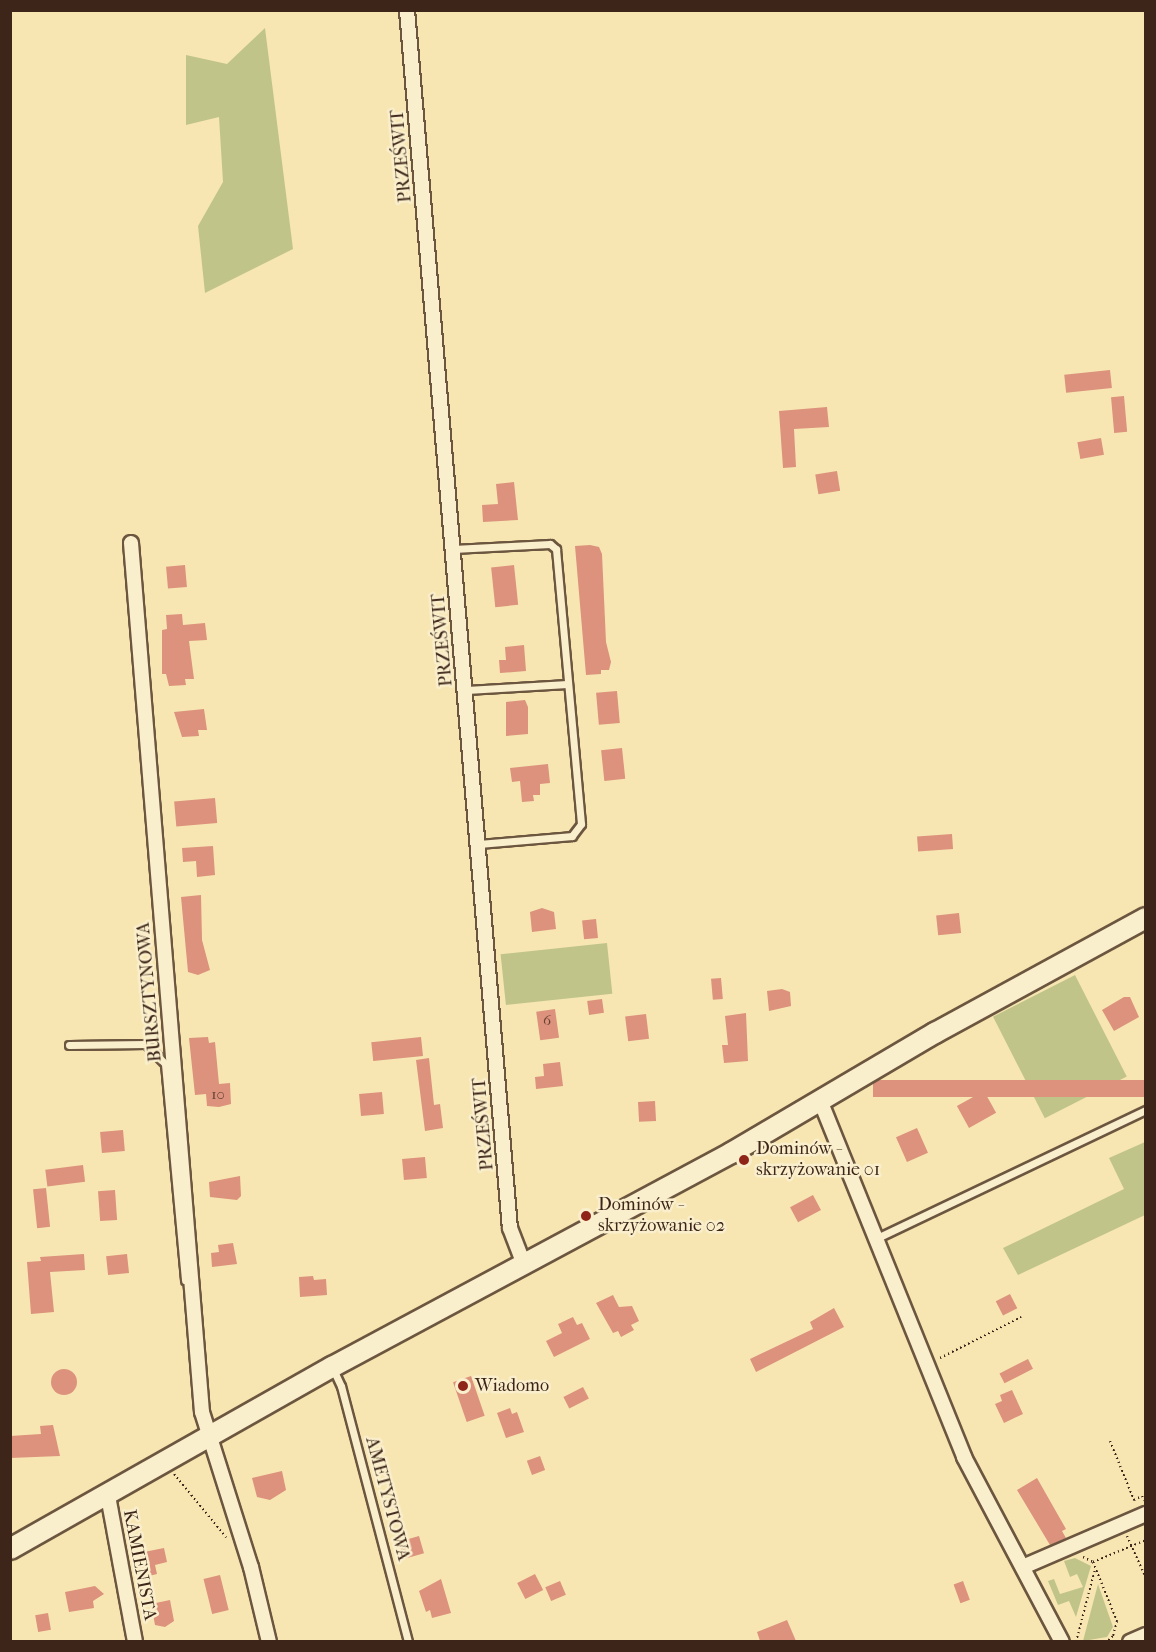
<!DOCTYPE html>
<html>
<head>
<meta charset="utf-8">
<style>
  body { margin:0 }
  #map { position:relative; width:1156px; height:1652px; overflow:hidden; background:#f7e6b2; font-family:"IM FELL French Canon",serif }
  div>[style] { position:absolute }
  .green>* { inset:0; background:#c1c489; transform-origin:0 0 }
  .building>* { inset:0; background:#dc927c; transform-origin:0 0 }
  .round { border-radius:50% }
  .path>* { height:2px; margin-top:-1px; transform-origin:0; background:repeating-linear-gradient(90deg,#3d2619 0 1.5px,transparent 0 4.5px) }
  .roads { filter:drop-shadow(2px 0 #6c563f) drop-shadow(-2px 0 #6c563f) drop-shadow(0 2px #6c563f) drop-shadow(0 -2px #6c563f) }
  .lane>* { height:7px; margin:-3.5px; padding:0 3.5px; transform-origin:3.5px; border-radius:3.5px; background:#faefcd }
  .street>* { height:14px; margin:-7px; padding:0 7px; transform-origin:7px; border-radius:7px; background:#faefcd }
  .secondary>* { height:20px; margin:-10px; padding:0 10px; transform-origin:10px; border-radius:10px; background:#faefcd }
  .dots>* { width:16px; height:16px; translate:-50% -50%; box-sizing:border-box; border:3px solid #faefcd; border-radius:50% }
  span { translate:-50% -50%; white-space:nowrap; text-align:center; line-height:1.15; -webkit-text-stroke:5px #faefcd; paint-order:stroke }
  .number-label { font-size:15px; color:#654132 }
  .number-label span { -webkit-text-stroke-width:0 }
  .street-label { font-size:18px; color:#3d2619 }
  .poi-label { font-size:18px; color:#3d2619 }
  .left { translate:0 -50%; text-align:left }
  .frame { position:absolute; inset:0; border:12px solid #3d2619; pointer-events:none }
</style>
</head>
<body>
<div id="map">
  <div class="green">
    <div style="clip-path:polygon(265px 28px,293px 249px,205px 293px,198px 226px,223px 182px,219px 117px,186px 125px,186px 55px,227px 64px)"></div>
    <div style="left:607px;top:943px;width:51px;height:107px;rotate:84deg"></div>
    <div style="left:1075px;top:975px;width:114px;height:92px;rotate:63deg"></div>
    <div style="clip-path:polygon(1145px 1142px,1145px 1215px,1018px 1275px,1003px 1248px,1124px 1189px,1109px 1158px)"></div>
    <div style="clip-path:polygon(1075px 1558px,1091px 1566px,1076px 1617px,1069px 1601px,1058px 1605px,1048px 1581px,1054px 1579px,1060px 1594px,1083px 1587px,1077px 1574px,1070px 1577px,1064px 1561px)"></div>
    <div style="clip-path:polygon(1098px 1584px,1113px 1627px,1107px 1637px,1083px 1641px)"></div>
  </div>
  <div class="building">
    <div style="left:1110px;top:370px;width:18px;height:46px;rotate:84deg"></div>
    <div style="left:1124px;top:396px;width:36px;height:13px;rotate:85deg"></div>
    <div style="clip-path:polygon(827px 407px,829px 427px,794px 429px,796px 467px,783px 468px,779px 411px)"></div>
    <div style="left:1101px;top:438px;width:17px;height:24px;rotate:80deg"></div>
    <div style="left:837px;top:471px;width:20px;height:22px;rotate:81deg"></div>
    <div style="clip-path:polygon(514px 482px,518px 520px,483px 522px,482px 505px,498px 504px,496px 484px)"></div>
    <div style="clip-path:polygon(590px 545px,599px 547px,602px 554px,606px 642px,611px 662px,609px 670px,601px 670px,601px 674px,586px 675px,575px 546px)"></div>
    <div style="left:185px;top:565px;width:22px;height:19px;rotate:85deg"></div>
    <div style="left:514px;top:565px;width:40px;height:23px;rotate:84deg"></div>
    <div style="clip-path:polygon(182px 614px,183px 625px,205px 623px,207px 640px,189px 641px,194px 679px,185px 679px,186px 685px,169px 686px,166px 674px,162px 674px,162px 630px,167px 629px,166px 615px)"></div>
    <div style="clip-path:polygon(524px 645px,526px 671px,500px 673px,499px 660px,506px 660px,505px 647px)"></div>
    <div style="left:617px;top:691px;width:32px;height:21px;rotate:85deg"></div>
    <div style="clip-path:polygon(525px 700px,528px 707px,528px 734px,506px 736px,506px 702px)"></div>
    <div style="clip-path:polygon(204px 709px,207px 730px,198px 730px,199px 736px,182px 737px,174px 712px)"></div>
    <div style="left:622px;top:748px;width:31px;height:21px;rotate:84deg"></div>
    <div style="clip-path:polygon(548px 764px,550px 783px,540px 784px,540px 795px,533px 795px,534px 801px,522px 802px,520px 781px,512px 782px,510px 768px)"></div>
    <div style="left:215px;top:798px;width:25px;height:41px;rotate:85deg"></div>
    <div style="left:952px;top:834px;width:15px;height:35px;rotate:86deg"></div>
    <div style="clip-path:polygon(213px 846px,215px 875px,197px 877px,196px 861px,183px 862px,182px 848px)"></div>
    <div style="clip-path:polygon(201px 895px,202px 940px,210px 970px,198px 975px,188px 972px,181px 897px)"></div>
    <div style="clip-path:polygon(542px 908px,554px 912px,556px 929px,532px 932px,530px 912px)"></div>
    <div style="left:959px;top:913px;width:20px;height:23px;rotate:84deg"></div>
    <div style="left:596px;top:919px;width:19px;height:14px;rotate:84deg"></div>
    <div style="left:721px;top:978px;width:21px;height:10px;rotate:85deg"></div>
    <div style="clip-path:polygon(782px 989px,790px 992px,791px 1006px,769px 1011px,767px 991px)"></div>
    <div style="clip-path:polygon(1124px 997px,1130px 997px,1139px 1017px,1114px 1031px,1102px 1010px)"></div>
    <div style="left:602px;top:999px;width:14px;height:15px;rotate:82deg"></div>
    <div style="left:555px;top:1009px;width:29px;height:19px;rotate:82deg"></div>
    <div style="clip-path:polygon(746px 1013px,748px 1061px,724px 1063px,722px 1045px,728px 1045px,725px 1016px)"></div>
    <div style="left:646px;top:1014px;width:25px;height:21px;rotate:83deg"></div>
    <div style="clip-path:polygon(208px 1037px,209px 1043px,215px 1042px,219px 1084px,230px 1083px,231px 1104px,219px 1107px,207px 1106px,206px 1094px,195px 1095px,189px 1038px)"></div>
    <div style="left:421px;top:1037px;width:19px;height:50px;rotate:84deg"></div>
    <div style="clip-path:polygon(429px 1058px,434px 1105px,440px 1104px,443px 1128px,425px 1131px,416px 1060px)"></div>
    <div style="clip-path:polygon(560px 1062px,563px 1086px,536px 1089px,535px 1077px,544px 1076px,543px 1064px)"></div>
    <div style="left:1146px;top:1080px;width:17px;height:273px;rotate:90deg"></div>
    <div style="left:984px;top:1091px;width:25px;height:31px;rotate:61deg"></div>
    <div style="left:382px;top:1092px;width:22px;height:23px;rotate:85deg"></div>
    <div style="left:655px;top:1101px;width:20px;height:17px;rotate:87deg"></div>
    <div style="left:917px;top:1128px;width:27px;height:23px;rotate:66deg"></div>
    <div style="left:123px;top:1130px;width:21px;height:23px;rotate:85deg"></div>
    <div style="left:425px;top:1157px;width:21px;height:23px;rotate:85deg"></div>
    <div style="left:83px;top:1165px;width:17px;height:38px;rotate:83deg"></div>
    <div style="clip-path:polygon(240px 1176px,241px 1196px,237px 1200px,210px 1197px,209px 1182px)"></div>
    <div style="left:46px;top:1188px;width:39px;height:13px;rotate:84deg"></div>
    <div style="left:115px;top:1190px;width:30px;height:17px;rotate:86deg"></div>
    <div style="left:813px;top:1195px;width:17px;height:26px;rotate:62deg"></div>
    <div style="clip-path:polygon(233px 1243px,237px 1264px,212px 1267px,211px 1253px,219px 1252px,218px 1245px)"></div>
    <div style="clip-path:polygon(84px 1254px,85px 1270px,50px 1272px,54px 1312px,31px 1314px,27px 1262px,41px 1261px,40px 1257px)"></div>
    <div style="left:127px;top:1254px;width:19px;height:21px;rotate:84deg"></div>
    <div style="clip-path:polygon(313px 1276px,314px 1280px,326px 1279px,327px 1295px,300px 1297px,299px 1277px)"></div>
    <div style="left:1010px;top:1294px;width:16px;height:16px;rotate:63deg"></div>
    <div style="clip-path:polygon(613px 1295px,619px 1307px,632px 1306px,639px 1321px,631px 1325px,634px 1330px,621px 1337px,618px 1331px,613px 1333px,596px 1303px)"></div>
    <div style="clip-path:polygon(834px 1308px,844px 1327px,756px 1372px,750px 1359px,813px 1329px,810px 1322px)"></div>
    <div style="clip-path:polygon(573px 1317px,577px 1325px,582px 1323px,590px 1339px,554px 1357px,546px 1341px,562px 1333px,558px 1324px)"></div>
    <div style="left:1028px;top:1359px;width:11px;height:32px;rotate:63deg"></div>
    <div class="round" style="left:51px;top:1369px;width:26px;height:26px"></div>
    <div style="left:471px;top:1376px;width:42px;height:19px;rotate:71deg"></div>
    <div style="left:583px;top:1387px;width:13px;height:22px;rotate:63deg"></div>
    <div style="clip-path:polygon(1012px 1390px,1023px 1414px,1004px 1423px,995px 1404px,1002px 1401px,1000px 1395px)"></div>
    <div style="clip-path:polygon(510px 1408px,512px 1414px,517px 1412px,524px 1432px,506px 1438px,497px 1413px)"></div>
    <div style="clip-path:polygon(53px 1425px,60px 1456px,10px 1458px,10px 1436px,41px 1434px,40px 1426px)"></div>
    <div style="left:540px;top:1456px;width:15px;height:14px;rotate:70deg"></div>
    <div style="clip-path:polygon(282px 1471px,286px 1490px,270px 1500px,257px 1497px,252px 1478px)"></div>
    <div style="clip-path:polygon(1037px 1478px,1066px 1529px,1062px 1531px,1066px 1538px,1050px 1545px,1017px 1490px)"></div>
    <div style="left:419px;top:1536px;width:18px;height:21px;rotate:74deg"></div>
    <div style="clip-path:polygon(164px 1548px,167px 1562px,155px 1565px,157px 1574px,145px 1577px,139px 1553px)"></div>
    <div style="left:535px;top:1574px;width:18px;height:20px;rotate:63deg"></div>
    <div style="left:220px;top:1575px;width:36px;height:17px;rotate:76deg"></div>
    <div style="clip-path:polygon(441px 1579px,451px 1613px,432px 1618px,430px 1610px,426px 1612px,419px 1591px)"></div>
    <div style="left:560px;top:1581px;width:15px;height:16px;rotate:67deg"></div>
    <div style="left:963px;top:1581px;width:20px;height:10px;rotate:70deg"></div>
    <div style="clip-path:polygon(95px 1586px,104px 1594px,93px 1601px,94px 1608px,69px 1612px,65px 1592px)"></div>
    <div style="clip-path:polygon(170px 1600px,174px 1621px,165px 1627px,155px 1625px,151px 1604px)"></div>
    <div style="left:48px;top:1613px;width:17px;height:13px;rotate:80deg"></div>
    <div style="clip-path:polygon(787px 1620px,796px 1641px,760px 1641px,757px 1632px)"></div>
  </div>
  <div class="path">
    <div style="left:940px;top:1358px;width:91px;rotate:-26.8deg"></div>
    <div style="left:1110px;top:1441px;width:64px;rotate:67.9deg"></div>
    <div style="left:1134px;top:1500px;width:9px;rotate:-27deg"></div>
    <div style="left:1142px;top:1496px;width:6px;rotate:59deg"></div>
    <div style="left:174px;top:1474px;width:82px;rotate:50.5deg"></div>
    <div style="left:1127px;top:1536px;width:46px;rotate:65.7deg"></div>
    <div style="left:1083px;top:1557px;width:11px;rotate:27deg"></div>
    <div style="left:1093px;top:1562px;width:64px;rotate:67.9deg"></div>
    <div style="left:1117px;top:1621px;width:16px;rotate:105deg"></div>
    <div style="left:1113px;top:1636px;width:9px;rotate:139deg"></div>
    <div style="left:1093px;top:1562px;width:57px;rotate:-22.5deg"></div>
    <div style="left:1076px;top:1642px;width:75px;rotate:-75.4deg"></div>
  </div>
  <div class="roads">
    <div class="lane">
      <div style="left:453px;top:549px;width:97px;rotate:-3deg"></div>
      <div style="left:550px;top:544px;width:8px;rotate:40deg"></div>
      <div style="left:556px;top:549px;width:276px;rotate:84.8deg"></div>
      <div style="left:581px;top:824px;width:15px;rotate:127deg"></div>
      <div style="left:572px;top:836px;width:93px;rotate:175.1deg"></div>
      <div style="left:466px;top:690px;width:102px;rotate:-3.4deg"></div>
      <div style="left:69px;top:1045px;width:77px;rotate:-0.7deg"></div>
      <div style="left:146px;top:1044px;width:28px;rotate:46deg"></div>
      <div style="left:165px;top:1064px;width:217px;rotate:84.7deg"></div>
      <div style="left:875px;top:1239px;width:300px;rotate:-25.5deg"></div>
      <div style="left:333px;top:1369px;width:19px;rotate:65deg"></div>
      <div style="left:341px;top:1386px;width:265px;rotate:75.3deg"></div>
    </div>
    <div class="street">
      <div style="left:407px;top:10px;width:1222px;rotate:85.17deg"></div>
      <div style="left:510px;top:1228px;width:40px;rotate:69deg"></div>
      <div style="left:131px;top:543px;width:872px;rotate:85.33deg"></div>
      <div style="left:202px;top:1412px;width:163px;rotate:72.5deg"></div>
      <div style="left:251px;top:1567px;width:77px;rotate:76.5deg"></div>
      <div style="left:820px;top:1100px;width:385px;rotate:68deg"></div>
      <div style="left:964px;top:1457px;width:209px;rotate:62.1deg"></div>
      <div style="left:108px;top:1496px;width:148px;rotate:79.5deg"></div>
      <div style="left:1025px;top:1566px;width:132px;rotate:-23.3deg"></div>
      <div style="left:1130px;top:1642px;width:17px;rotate:-24deg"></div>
    </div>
    <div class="secondary">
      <div style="left:10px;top:1549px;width:370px;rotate:-29.5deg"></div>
      <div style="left:332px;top:1367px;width:453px;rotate:-28.2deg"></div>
      <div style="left:731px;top:1153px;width:237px;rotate:-30.5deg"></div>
      <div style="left:935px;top:1033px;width:240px;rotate:-28.6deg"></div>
    </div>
  </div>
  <div class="dots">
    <div style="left:744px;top:1160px;background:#8f2418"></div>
    <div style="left:586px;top:1216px;background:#8f2418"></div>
    <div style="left:463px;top:1386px;background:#8f2418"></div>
  </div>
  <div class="number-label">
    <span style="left:547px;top:1021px">6</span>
    <span style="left:218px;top:1095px">10</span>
  </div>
  <div class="street-label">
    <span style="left:402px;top:156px;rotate:-95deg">PRZEŚWIT</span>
    <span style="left:443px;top:640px;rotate:-95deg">PRZEŚWIT</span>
    <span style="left:150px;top:992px;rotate:-95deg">BURSZTYNOWA</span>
    <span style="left:484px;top:1124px;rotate:-95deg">PRZEŚWIT</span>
    <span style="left:387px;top:1499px;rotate:75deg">AMETYSTOWA</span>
    <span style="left:139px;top:1565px;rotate:79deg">KAMIENISTA</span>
  </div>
  <div class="poi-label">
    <span class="left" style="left:756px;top:1160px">Dominów -<br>skrzyżowanie 01</span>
    <span class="left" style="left:598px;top:1216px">Dominów -<br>skrzyżowanie 02</span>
    <span class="left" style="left:475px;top:1386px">Wiadomo</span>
  </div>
  <div class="frame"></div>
</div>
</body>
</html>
